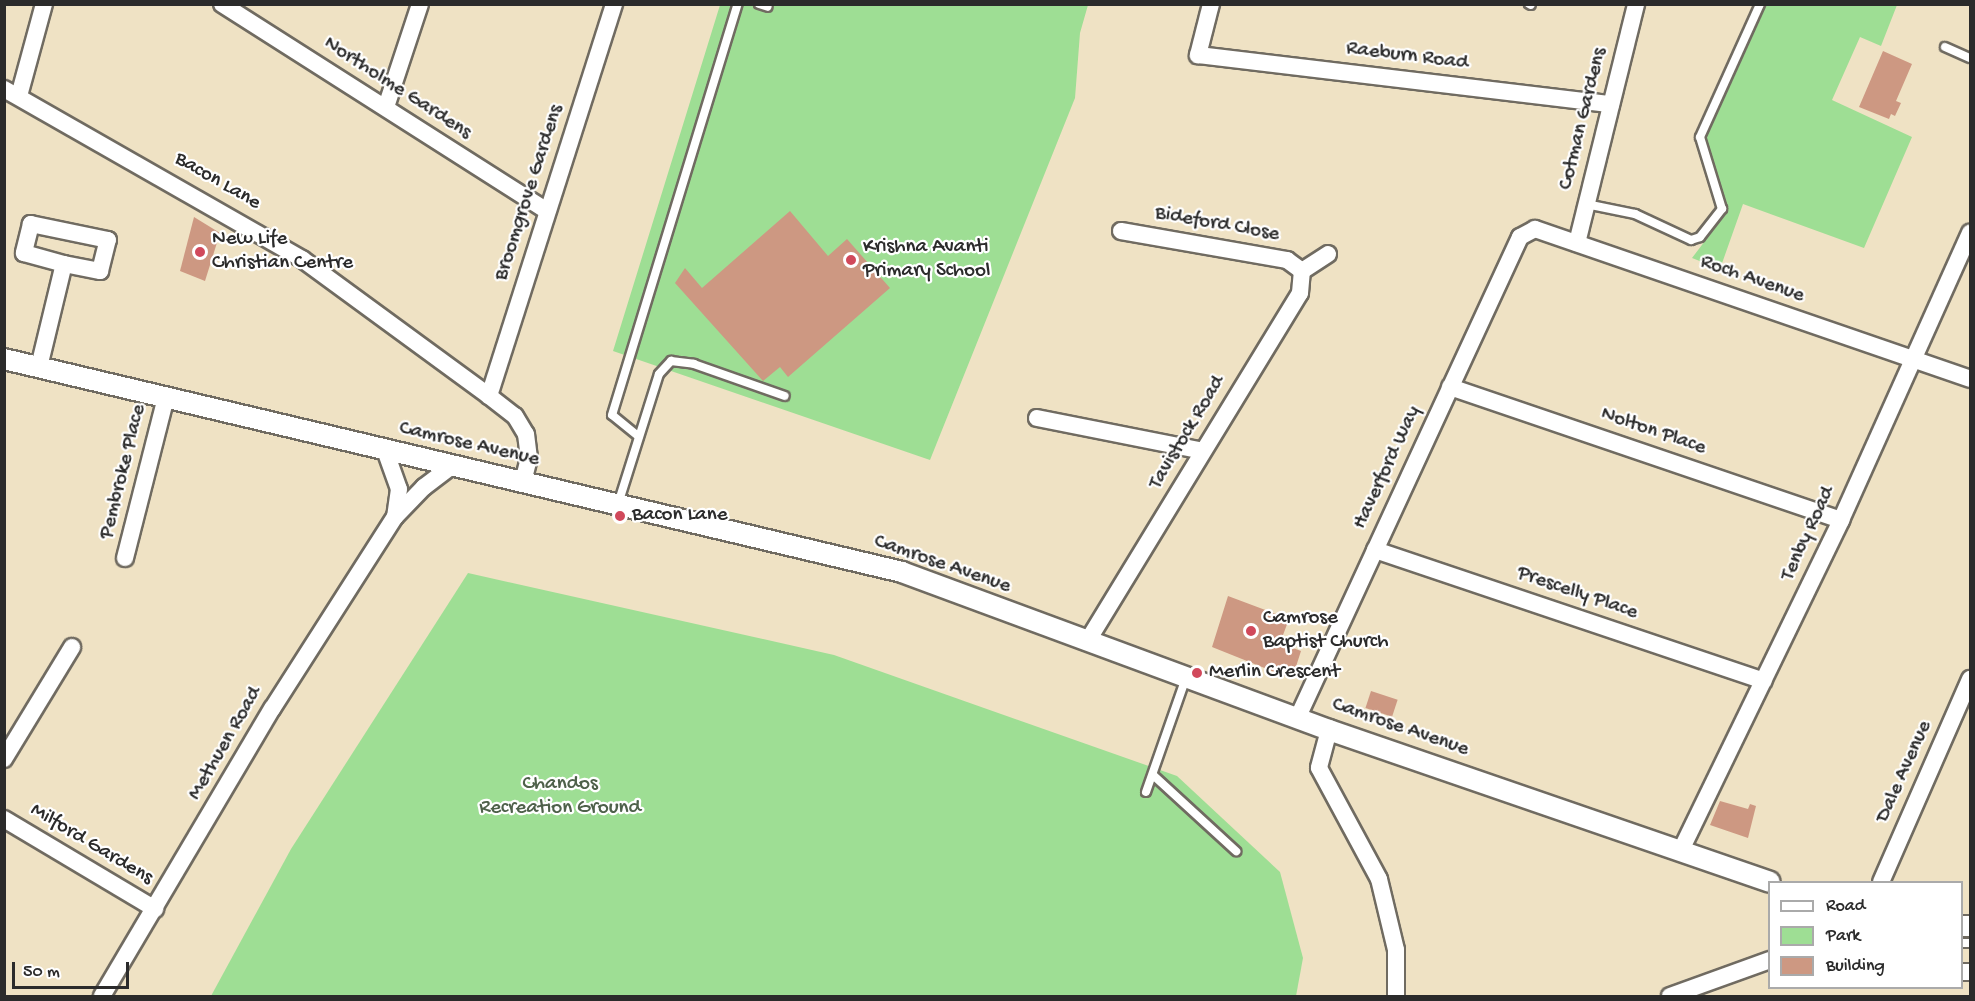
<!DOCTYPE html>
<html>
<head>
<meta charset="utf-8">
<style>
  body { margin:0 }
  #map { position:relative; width:1975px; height:1001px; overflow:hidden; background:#efe2c4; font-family:"Gochi Hand",sans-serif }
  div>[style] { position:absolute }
  .green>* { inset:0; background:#9ede94 }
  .building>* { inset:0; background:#cd9882; transform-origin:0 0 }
  .roads { filter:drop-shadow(2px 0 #706b61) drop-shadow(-2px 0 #706b61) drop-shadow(0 2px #706b61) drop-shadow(0 -2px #706b61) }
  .service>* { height:8px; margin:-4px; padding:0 4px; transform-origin:4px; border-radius:4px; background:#fff }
  .minor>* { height:16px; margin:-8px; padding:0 8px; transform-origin:8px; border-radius:8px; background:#fff }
  .tertiary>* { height:20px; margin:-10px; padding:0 10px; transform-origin:10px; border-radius:10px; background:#fff }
  .dots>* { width:16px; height:16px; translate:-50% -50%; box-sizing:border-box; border:3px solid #fff; border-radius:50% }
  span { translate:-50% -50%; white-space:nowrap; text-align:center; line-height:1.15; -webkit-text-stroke:4.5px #fff; paint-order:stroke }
  .street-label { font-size:21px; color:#2b2b2b }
  .poi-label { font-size:21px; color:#2b2b2b }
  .left { translate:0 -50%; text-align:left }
  .park-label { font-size:21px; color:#4e614a }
  .frame { position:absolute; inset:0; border:6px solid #2b2b2b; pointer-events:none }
  .legend { position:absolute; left:1768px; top:881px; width:195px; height:108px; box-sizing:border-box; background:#fff; border:2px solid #aaa; margin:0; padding:8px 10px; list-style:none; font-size:18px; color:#2b2b2b }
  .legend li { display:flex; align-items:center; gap:12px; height:30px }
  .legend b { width:30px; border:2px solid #aaa }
  .scale { position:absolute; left:12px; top:962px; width:117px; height:27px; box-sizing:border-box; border:3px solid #2b2b2b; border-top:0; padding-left:8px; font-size:18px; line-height:21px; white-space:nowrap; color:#2b2b2b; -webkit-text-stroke:4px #fff; paint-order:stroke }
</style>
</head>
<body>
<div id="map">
  <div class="green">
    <div style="clip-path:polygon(720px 5px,1088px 5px,1080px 33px,1075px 98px,930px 460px,613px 351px)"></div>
    <div style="clip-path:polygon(1766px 5px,1897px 5px,1881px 46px,1860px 37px,1832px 100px,1912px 137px,1864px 248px,1743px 204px,1720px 269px,1692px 258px,1727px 212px,1706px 136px)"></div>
    <div style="clip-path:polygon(468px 573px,834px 655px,1177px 776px,1280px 872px,1303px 958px,1296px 996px,211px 996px,291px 849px)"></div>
  </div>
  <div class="building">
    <div style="clip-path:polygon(1883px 51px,1912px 64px,1896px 101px,1901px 103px,1895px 116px,1891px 114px,1889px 119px,1859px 107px)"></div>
    <div style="clip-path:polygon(790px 211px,828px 256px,847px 239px,890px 288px,788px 377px,780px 367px,763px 381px,675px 283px,685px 268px,702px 288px)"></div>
    <div style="clip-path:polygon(194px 217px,220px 233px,205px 281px,180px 271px)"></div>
    <div style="clip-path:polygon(1228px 596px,1289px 619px,1280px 643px,1301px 651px,1292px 679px,1212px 647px)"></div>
    <div style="left:1371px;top:691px;width:28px;height:18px;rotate:18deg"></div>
    <div style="clip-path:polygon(1720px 801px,1748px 809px,1750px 804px,1756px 806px,1748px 838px,1710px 825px)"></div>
  </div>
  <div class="roads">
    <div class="service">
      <div style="left:759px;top:4px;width:9px;rotate:18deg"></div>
      <div style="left:1529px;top:4px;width:2px;rotate:27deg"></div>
      <div style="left:1945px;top:47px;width:27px;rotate:24deg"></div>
      <div style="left:1586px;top:204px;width:50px;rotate:11.5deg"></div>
      <div style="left:1635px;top:214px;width:62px;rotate:24.9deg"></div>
      <div style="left:1691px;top:240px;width:9px;rotate:-18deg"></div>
      <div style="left:1700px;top:237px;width:36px;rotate:-52deg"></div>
      <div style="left:1722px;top:209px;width:75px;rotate:-107deg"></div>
      <div style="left:1700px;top:137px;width:146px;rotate:-65.7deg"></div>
      <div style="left:638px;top:436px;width:33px;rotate:-141deg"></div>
      <div style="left:612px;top:415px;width:430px;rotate:-73deg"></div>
      <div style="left:618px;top:504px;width:136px;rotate:-72.5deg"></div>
      <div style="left:659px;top:374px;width:18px;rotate:-47deg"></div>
      <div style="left:671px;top:361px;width:23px;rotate:7deg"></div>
      <div style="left:694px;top:364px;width:96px;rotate:19.4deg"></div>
      <div style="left:1153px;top:775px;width:113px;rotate:42.5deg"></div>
      <div style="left:1146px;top:792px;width:121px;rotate:-70.7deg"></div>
      <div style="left:1962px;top:943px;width:8px"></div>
    </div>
    <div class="minor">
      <div style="left:222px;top:4px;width:385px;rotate:32.5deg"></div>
      <div style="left:1211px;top:4px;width:53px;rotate:104.3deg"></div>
      <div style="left:1198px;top:55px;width:416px;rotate:6.8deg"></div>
      <div style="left:4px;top:89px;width:343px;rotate:29.7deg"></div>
      <div style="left:302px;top:259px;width:232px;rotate:36.2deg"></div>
      <div style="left:489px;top:396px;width:33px;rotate:38deg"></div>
      <div style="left:515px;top:416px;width:21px;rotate:59deg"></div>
      <div style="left:526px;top:434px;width:24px;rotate:83deg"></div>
      <div style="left:529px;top:458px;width:25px;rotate:104deg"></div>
      <div style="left:19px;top:96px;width:95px;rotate:-74.8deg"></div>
      <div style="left:386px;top:107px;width:108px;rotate:-71.7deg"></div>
      <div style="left:1121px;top:231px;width:169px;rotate:9.9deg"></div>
      <div style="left:1287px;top:260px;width:19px;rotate:36deg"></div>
      <div style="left:1577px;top:243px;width:246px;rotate:-76.1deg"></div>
      <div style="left:39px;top:367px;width:106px;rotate:-76.4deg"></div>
      <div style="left:64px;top:264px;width:37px;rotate:11deg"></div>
      <div style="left:100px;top:271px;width:32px;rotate:-76deg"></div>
      <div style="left:108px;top:240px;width:79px;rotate:-168.3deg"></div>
      <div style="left:31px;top:224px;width:30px;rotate:104deg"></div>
      <div style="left:24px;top:253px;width:41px;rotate:15.4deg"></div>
      <div style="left:1450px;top:387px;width:413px;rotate:18.8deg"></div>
      <div style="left:489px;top:396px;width:411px;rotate:-72.3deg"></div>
      <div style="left:1037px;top:418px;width:169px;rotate:11.2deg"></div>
      <div style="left:385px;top:450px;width:41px;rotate:70.3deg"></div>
      <div style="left:399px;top:489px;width:28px;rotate:98deg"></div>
      <div style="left:1375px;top:550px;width:410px;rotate:18.6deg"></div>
      <div style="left:125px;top:558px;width:166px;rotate:-75.7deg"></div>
      <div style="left:1087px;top:642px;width:409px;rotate:-58.6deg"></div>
      <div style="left:1300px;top:293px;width:22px;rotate:-85deg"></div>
      <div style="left:1302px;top:271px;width:31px;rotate:-33deg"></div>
      <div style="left:1297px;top:719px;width:531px;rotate:-65.17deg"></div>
      <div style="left:1520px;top:237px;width:17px;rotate:-28deg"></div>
      <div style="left:1535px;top:229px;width:460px;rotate:19deg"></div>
      <div style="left:1329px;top:730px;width:39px;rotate:105deg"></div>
      <div style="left:1319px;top:768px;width:126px;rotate:61.6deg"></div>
      <div style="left:1379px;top:879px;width:73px;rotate:76.5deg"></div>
      <div style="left:1396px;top:950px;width:46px;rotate:90deg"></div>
      <div style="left:4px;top:759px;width:131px;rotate:-58.7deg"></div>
      <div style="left:4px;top:819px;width:176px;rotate:30.8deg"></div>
      <div style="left:1681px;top:850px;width:367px;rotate:-64.1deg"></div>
      <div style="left:1841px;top:520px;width:315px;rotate:-65.8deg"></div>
      <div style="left:1881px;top:882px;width:222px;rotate:-66.3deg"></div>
      <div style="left:1962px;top:972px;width:8px"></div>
      <div style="left:102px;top:996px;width:334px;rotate:-59.4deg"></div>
      <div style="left:272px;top:709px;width:228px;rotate:-57.4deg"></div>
      <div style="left:395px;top:517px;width:42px;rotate:-46deg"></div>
      <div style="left:424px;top:487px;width:35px;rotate:-37deg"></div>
      <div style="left:1670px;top:996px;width:106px;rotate:-19.8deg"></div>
    </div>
    <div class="tertiary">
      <div style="left:4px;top:359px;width:923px;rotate:13.34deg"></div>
      <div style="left:902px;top:572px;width:455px;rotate:20.3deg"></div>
      <div style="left:1329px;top:730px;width:466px;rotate:19deg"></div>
      <div style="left:1962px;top:926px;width:8px"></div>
    </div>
  </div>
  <div class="dots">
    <div style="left:200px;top:252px;background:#d1495b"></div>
    <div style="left:851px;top:260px;background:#d1495b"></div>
    <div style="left:620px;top:516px;background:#d1495b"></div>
    <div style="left:1251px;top:631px;background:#d1495b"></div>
    <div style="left:1197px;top:673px;background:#d1495b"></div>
  </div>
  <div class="street-label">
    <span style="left:1407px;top:57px;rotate:7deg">Raeburn Road</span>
    <span style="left:397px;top:89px;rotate:33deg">Northolme Gardens</span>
    <span style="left:1584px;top:119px;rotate:-76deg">Cotman Gardens</span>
    <span style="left:217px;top:182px;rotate:30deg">Bacon Lane</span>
    <span style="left:530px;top:193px;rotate:-72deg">Broomgrove Gardens</span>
    <span style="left:1217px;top:225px;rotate:10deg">Bideford Close</span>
    <span style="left:1752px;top:280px;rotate:19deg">Roch Avenue</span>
    <span style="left:1653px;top:432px;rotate:19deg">Nolton Place</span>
    <span style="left:1188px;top:433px;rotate:-59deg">Tavistock Road</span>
    <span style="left:469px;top:445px;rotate:13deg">Camrose Avenue</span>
    <span style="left:1388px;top:468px;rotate:-65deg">Haverford Way</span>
    <span style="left:124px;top:472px;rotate:-76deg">Pembroke Place</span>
    <span style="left:1809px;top:534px;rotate:-65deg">Tenby Road</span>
    <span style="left:942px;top:565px;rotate:19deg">Camrose Avenue</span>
    <span style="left:1577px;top:594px;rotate:19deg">Prescelly Place</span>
    <span style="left:1400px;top:728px;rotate:19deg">Camrose Avenue</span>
    <span style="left:226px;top:744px;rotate:-60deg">Methuen Road</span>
    <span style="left:1905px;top:772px;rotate:-66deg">Dale Avenue</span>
    <span style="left:91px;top:845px;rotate:31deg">Milford Gardens</span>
  </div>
  <div class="poi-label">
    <span class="left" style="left:212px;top:252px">New Life<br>Christian Centre</span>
    <span class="left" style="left:863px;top:260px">Krishna Avanti<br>Primary School</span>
    <span class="left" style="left:632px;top:516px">Bacon Lane</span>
    <span class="left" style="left:1263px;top:631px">Camrose<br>Baptist Church</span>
    <span class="left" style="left:1209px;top:673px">Merlin Crescent</span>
  </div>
  <div class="park-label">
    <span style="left:560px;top:797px">Chandos<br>Recreation Ground</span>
  </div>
  <div class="frame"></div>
  <ul class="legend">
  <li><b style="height:8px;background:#fff"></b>Road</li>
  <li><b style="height:16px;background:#9ede94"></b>Park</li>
  <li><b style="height:16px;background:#cd9882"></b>Building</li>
  </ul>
  <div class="scale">50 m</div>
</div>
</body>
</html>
